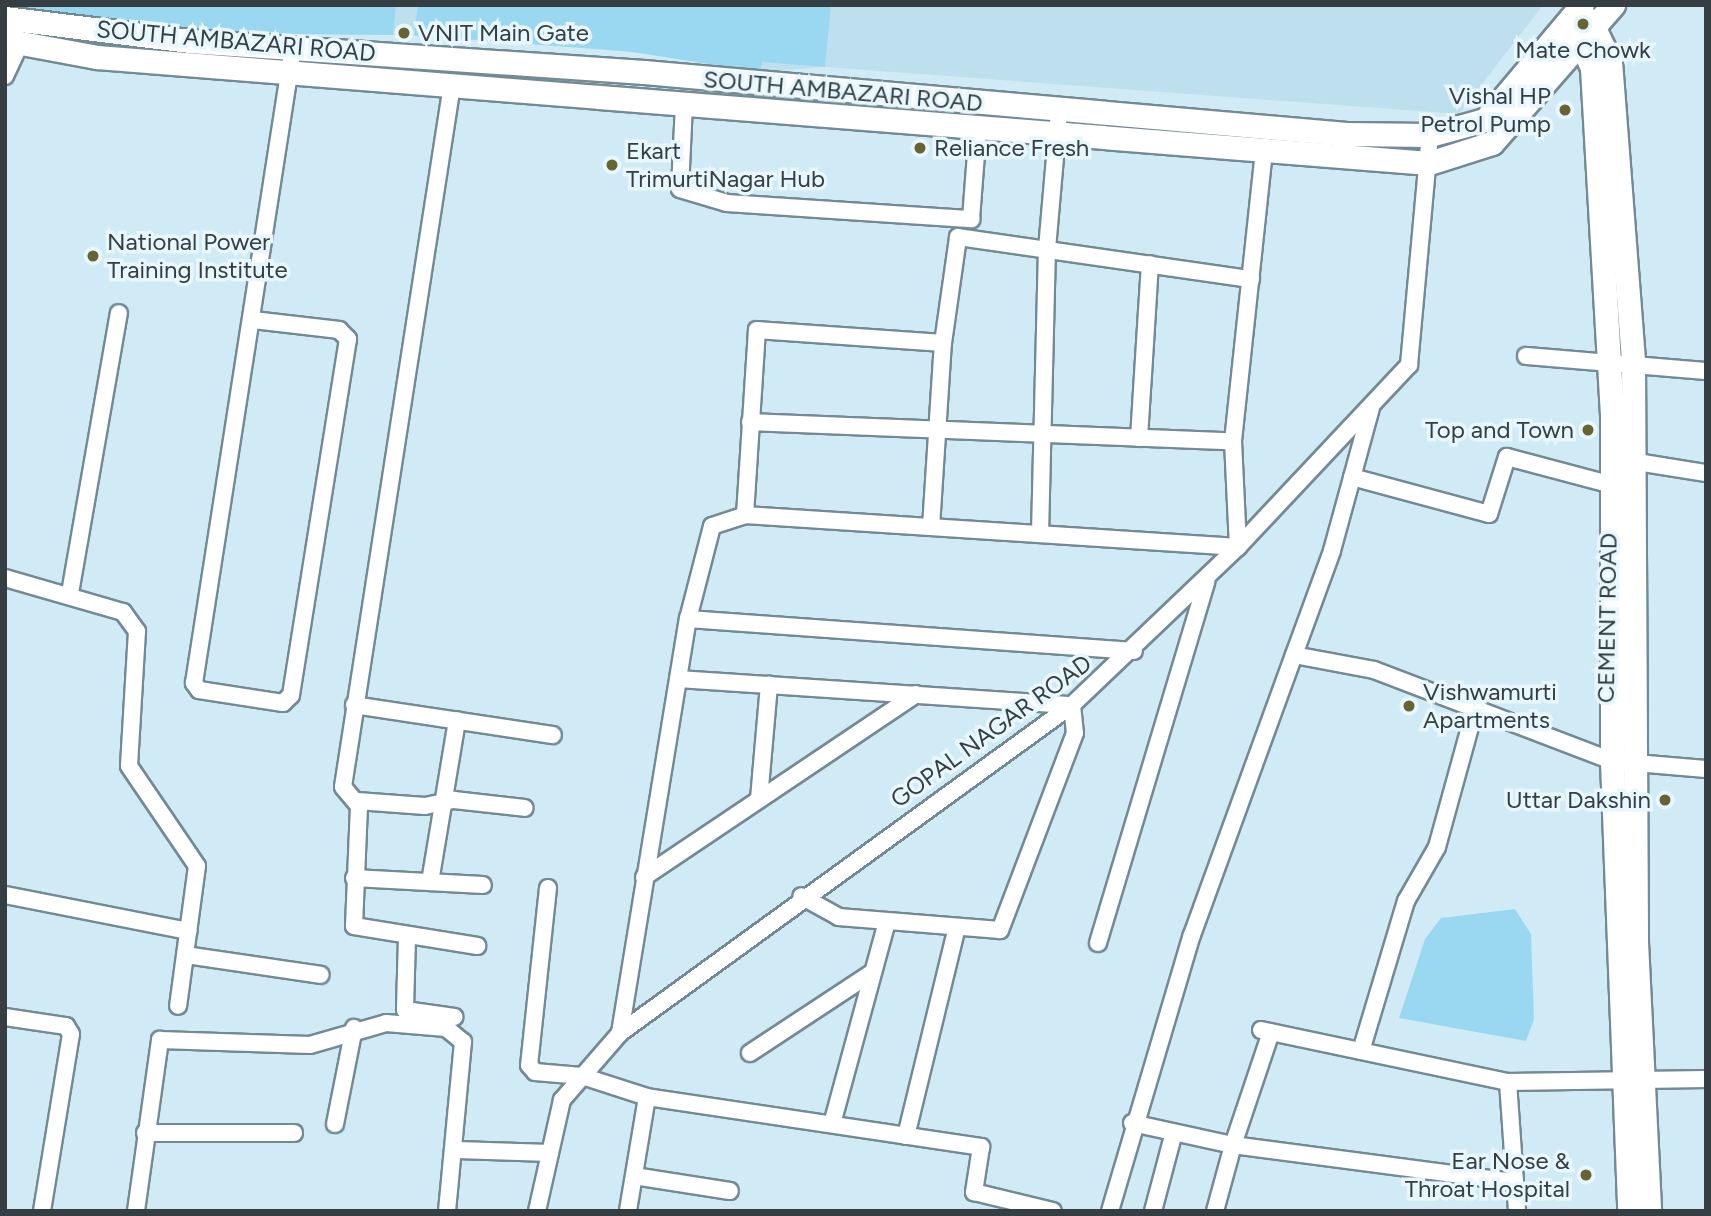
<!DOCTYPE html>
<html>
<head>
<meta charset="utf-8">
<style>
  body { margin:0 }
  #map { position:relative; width:1711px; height:1216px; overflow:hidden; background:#d1ebf6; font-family:Figtree,sans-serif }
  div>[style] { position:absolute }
  .built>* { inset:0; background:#bee0ee }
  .green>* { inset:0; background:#9ad8f2 }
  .roads { filter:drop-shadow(2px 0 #738a94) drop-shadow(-2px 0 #738a94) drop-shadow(0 2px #738a94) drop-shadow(0 -2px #738a94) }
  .street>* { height:16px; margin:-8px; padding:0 8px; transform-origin:8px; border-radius:8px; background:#fff }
  .secondary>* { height:23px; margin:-11.5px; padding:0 11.5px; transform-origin:11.5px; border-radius:11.5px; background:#fff }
  .dots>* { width:19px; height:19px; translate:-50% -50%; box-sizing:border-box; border:4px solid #e7f7fd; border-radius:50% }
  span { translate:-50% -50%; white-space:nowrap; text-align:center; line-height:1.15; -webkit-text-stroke:7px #e7f7fd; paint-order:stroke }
  .poi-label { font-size:24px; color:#343e43 }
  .left { translate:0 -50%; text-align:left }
  .right { translate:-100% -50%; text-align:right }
  .street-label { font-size:24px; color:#343e43 }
  .frame { position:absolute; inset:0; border:7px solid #343e43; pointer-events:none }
</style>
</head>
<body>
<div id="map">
  <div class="built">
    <div style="clip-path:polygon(5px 5px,1543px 5px,1459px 114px,825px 67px,760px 72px,619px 50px,393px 35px,192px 33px)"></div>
  </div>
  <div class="green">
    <div style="clip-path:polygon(5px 5px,396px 5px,393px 35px,193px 33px)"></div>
    <div style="clip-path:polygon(418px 5px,831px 5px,825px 67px,762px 62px,760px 72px,633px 52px,414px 35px)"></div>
    <div style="clip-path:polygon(1515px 909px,1531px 934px,1534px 1019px,1526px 1041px,1399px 1018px,1425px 939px,1441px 918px)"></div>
  </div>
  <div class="roads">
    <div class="street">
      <div style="left:5px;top:76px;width:35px;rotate:-65deg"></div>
      <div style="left:452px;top:85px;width:710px;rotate:98.83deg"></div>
      <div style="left:343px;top:787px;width:25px;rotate:50deg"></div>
      <div style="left:359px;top:806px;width:120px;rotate:92.4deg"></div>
      <div style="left:354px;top:926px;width:125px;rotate:9.2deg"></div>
      <div style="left:684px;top:104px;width:85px;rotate:92.7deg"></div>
      <div style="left:680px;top:189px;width:49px;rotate:16.6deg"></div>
      <div style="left:727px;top:203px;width:245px;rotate:3.8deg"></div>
      <div style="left:971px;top:219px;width:90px;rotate:-85.6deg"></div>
      <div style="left:253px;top:320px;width:87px;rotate:6.6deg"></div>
      <div style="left:339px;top:330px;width:13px;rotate:45deg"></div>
      <div style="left:348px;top:339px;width:361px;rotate:99.1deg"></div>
      <div style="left:291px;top:695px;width:11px;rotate:135deg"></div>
      <div style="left:283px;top:703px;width:85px;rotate:-171.2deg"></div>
      <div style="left:199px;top:690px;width:9px;rotate:-126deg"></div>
      <div style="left:194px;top:683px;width:643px;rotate:-81.14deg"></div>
      <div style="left:1526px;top:356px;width:181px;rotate:4.8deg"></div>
      <div style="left:1371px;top:408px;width:148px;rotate:105.3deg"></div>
      <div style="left:1332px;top:551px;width:111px;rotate:110.1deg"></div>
      <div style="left:1294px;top:655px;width:81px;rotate:10.6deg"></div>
      <div style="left:1374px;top:670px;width:255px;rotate:20.9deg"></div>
      <div style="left:1612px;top:761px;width:94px;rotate:4.9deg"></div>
      <div style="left:750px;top:422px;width:483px;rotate:2.3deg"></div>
      <div style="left:1139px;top:438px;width:174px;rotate:-86.4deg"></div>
      <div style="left:1637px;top:462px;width:70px;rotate:9.1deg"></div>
      <div style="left:1352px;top:477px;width:142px;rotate:15.1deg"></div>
      <div style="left:1489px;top:514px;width:60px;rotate:-72.5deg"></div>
      <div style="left:1507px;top:457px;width:109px;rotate:14.9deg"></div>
      <div style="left:745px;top:515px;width:185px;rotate:-86.3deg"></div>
      <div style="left:757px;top:330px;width:186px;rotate:4deg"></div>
      <div style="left:931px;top:527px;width:184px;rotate:-86.3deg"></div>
      <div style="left:943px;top:343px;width:107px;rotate:-81.9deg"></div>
      <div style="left:958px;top:237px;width:296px;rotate:8.2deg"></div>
      <div style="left:1040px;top:534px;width:285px;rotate:-88.6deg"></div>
      <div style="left:1047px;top:249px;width:139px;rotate:-85deg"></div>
      <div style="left:5px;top:578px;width:123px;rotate:16.1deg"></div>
      <div style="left:123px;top:612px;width:24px;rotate:54deg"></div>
      <div style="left:137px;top:631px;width:135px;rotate:93.4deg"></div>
      <div style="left:129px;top:766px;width:121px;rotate:55.8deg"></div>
      <div style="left:197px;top:866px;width:141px;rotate:97.7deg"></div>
      <div style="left:70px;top:593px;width:284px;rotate:-80.1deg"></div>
      <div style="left:688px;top:619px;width:447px;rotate:4.1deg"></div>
      <div style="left:678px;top:679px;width:395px;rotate:3.8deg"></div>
      <div style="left:1072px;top:705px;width:28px;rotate:84deg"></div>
      <div style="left:1075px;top:733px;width:211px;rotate:110.8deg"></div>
      <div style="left:1000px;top:930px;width:162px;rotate:-175.4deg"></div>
      <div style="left:839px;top:917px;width:43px;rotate:-151.1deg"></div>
      <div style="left:354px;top:705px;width:201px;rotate:8.6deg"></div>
      <div style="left:759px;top:799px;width:115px;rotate:-85deg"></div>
      <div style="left:357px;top:801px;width:68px;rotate:4.2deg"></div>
      <div style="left:425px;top:806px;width:30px;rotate:-12deg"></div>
      <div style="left:454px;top:800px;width:71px;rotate:6.4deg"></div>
      <div style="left:644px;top:877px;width:328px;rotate:-33.9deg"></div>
      <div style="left:354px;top:878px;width:129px;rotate:3.1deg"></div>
      <div style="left:430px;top:882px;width:164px;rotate:-80.5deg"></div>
      <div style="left:548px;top:888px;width:178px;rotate:96.1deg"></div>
      <div style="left:529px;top:1065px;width:9px;rotate:49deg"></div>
      <div style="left:535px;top:1072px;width:47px;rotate:4.9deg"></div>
      <div style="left:582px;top:1076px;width:68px;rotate:17.9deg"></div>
      <div style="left:647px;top:1097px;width:116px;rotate:99.5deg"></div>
      <div style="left:5px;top:895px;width:187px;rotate:11.1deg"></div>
      <div style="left:407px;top:937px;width:73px;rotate:91.6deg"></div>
      <div style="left:405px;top:1010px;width:50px;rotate:8deg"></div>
      <div style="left:1098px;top:943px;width:377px;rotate:-73.3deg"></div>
      <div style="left:186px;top:955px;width:136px;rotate:8.4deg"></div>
      <div style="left:5px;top:1017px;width:62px;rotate:8.4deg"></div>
      <div style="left:66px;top:1026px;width:9px;rotate:58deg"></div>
      <div style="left:71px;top:1034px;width:179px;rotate:99.3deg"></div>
      <div style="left:1261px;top:1030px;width:252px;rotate:11.9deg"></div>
      <div style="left:1508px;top:1082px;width:198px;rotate:-0.9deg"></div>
      <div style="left:620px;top:1033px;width:420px;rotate:-80.7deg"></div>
      <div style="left:688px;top:619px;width:96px;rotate:-75.5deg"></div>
      <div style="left:712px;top:526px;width:35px;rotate:-18deg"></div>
      <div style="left:745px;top:515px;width:494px;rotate:3.7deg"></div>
      <div style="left:1238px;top:547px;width:106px;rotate:-92.7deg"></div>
      <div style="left:1233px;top:441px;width:291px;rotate:-83.9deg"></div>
      <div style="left:1361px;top:1051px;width:157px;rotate:-73.3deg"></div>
      <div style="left:1406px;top:901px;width:62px;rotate:-60.1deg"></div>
      <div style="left:1437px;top:847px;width:143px;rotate:-74.6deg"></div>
      <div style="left:750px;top:1053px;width:144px;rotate:-33.4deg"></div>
      <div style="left:1508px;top:1082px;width:129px;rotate:86deg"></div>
      <div style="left:647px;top:1097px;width:338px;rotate:8.5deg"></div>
      <div style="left:981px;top:1147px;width:46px;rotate:98.8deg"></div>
      <div style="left:974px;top:1192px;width:81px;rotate:13.5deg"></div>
      <div style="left:1132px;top:1123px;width:103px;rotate:12.3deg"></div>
      <div style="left:1233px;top:1145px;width:119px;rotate:-71.4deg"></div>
      <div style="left:335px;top:1124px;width:98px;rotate:-78.8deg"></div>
      <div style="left:832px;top:1124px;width:210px;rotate:-74.8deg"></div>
      <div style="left:145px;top:1133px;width:149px"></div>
      <div style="left:906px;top:1136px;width:215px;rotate:-76.3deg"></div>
      <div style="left:457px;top:1150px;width:93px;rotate:1.8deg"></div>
      <div style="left:634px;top:1176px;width:97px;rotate:8.9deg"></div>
      <div style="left:136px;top:1211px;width:173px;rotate:-82deg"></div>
      <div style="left:160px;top:1040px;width:150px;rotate:1.9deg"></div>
      <div style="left:310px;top:1045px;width:79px;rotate:-16.1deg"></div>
      <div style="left:386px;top:1023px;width:60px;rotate:4.8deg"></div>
      <div style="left:446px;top:1028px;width:22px;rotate:39deg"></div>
      <div style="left:463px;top:1042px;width:170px;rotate:95.4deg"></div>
      <div style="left:537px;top:1211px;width:114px;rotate:-77.3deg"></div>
      <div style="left:562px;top:1100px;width:89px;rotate:-49.1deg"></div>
      <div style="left:620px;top:1033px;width:558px;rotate:-35.97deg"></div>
      <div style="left:1072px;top:705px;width:229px;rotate:-43.6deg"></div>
      <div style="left:1238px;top:547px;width:250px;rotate:-46.8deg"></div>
      <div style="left:1409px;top:365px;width:231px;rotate:-84.8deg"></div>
      <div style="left:1110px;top:1211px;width:288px;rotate:-73.5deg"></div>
      <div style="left:1192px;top:935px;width:298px;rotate:-70deg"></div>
      <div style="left:1153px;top:1211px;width:78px;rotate:-75.1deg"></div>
      <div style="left:1215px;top:1211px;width:68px;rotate:-74.7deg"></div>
      <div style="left:1233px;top:1145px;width:284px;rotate:7.5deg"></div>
    </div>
    <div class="secondary">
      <div style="left:5px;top:18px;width:185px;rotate:7.1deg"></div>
      <div style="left:189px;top:41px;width:456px;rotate:3.9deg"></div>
      <div style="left:644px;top:72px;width:705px;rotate:5.05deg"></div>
      <div style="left:1346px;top:134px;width:84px;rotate:0.7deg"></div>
      <div style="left:1430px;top:135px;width:57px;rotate:-15.3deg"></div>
      <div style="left:1485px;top:120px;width:150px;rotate:-49.9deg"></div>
      <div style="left:1590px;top:20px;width:46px;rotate:64deg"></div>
      <div style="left:1610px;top:61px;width:301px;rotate:85.6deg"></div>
      <div style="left:1633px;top:361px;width:581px;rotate:89.7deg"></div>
      <div style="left:1636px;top:942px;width:269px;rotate:87.2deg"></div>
      <div style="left:1578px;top:35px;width:36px;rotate:67deg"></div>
      <div style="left:1592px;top:68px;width:349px;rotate:86.7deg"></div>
      <div style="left:1612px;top:416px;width:345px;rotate:90deg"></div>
      <div style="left:1612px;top:761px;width:450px;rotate:87.8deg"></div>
      <div style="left:5px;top:40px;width:94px;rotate:10.5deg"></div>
      <div style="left:97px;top:57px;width:1336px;rotate:4.55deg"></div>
      <div style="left:1429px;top:163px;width:66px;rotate:-17.6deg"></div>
      <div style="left:1492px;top:143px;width:184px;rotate:-48.8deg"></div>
    </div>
  </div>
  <div class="dots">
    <div style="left:1583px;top:24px;background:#686431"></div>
    <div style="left:404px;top:33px;background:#686431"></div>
    <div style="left:1565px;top:110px;background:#686431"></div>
    <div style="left:920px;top:148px;background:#686431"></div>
    <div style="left:612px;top:165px;background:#686431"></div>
    <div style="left:93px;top:256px;background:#686431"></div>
    <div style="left:1588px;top:430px;background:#686431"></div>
    <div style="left:1409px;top:706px;background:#686431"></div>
    <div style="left:1665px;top:800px;background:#686431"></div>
    <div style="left:1586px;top:1175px;background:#686431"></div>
  </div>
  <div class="poi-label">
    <span class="left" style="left:418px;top:33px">VNIT Main Gate</span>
    <span style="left:1583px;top:50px">Mate Chowk</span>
    <span class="right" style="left:1551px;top:110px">Vishal HP<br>Petrol Pump</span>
    <span class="left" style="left:934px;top:148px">Reliance Fresh</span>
    <span class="left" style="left:626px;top:165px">Ekart<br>TrimurtiNagar Hub</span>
    <span class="left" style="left:107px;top:256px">National Power<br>Training Institute</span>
    <span class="right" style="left:1574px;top:430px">Top and Town</span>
    <span class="left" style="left:1423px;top:706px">Vishwamurti<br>Apartments</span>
    <span class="right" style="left:1651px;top:800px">Uttar Dakshin</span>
    <span class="right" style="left:1570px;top:1175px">Ear Nose &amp;<br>Throat Hospital</span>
  </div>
  <div class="street-label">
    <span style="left:236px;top:41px;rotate:5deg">SOUTH AMBAZARI ROAD</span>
    <span style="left:843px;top:91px;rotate:5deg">SOUTH AMBAZARI ROAD</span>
    <span style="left:1607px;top:618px;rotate:-89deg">CEMENT ROAD</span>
    <span style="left:991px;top:731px;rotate:-36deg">GOPAL NAGAR ROAD</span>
  </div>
  <div class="frame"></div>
</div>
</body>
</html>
